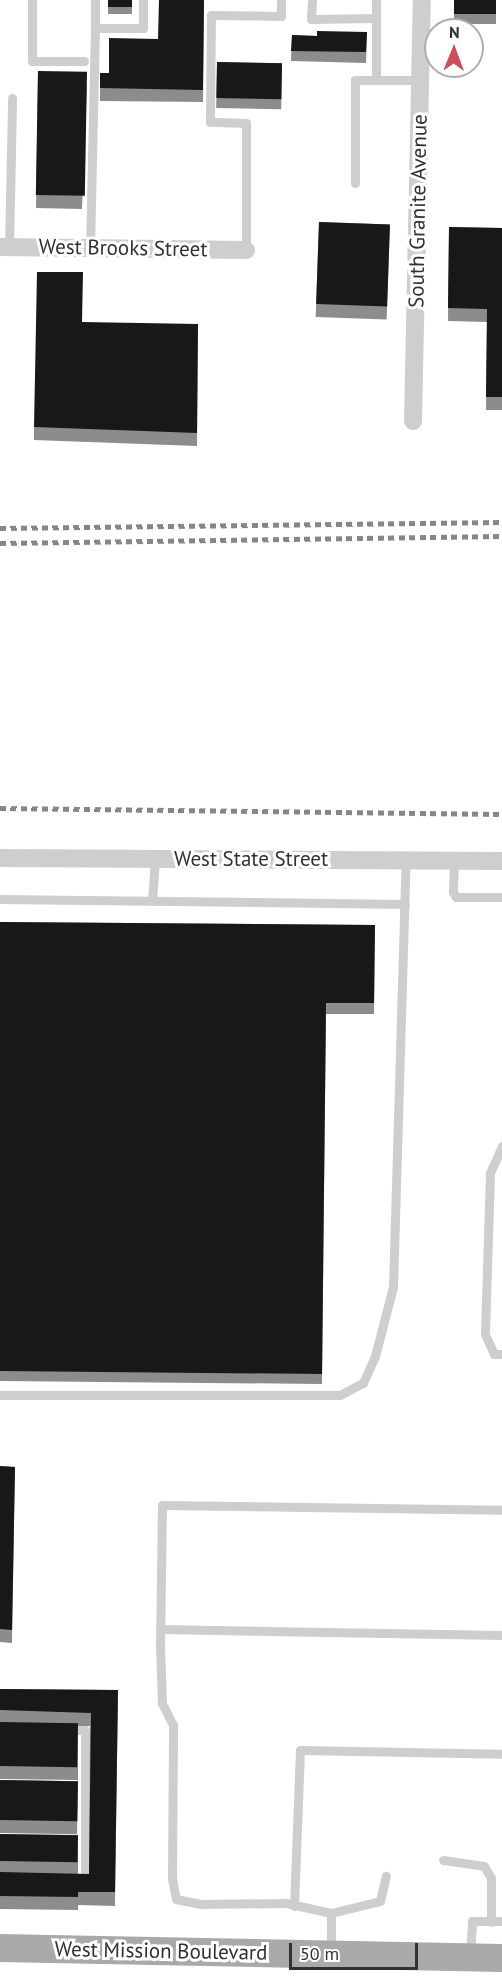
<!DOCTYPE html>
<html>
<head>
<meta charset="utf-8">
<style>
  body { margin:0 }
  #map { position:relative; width:502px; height:1988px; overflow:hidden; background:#fff; font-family:"PT Sans",sans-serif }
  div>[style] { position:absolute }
  .service>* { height:9px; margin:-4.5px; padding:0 4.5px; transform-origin:4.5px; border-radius:4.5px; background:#cecece }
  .minor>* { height:18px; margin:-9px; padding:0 9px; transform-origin:9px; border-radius:9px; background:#cecece }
  .primary>* { height:28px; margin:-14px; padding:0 14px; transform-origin:14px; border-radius:14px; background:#a9a9a9 }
  .rail>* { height:4.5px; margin-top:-2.25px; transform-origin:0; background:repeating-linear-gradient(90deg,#868686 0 6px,transparent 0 10.5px) }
  .wall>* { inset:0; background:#8c8c8c; transform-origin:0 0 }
  .building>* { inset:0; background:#181818; transform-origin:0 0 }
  span { translate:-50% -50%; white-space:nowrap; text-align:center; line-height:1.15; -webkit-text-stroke:6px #fff; paint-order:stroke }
  .street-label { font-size:21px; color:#313131 }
  .north { position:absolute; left:424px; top:18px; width:60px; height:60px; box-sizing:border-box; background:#fff; border:2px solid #adadad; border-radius:50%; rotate:1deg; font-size:16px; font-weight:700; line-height:24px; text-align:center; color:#313131 }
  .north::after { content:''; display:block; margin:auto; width:21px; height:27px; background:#d14a58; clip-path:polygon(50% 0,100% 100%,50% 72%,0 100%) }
  .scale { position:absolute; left:289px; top:1943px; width:129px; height:27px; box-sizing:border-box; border:3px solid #313131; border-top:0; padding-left:8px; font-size:18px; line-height:21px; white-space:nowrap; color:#313131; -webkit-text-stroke:4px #fff; paint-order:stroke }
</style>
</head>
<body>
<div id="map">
  <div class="service">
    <div style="left:32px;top:0;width:61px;rotate:90deg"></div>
    <div style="left:32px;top:61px;width:52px"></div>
    <div style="left:95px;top:0;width:28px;rotate:90deg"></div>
    <div style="left:95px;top:28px;width:48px"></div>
    <div style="left:143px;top:28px;width:28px;rotate:-90deg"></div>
    <div style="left:312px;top:0;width:19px;rotate:93deg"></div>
    <div style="left:311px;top:19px;width:65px;rotate:-0.9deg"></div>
    <div style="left:376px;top:18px;width:62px;rotate:90deg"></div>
    <div style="left:376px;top:80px;width:45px"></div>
    <div style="left:376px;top:0;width:18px;rotate:90deg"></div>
    <div style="left:355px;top:183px;width:103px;rotate:-90deg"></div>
    <div style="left:355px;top:80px;width:21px"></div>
    <div style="left:9px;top:247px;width:149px;rotate:-88.8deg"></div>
    <div style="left:90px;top:248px;width:220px;rotate:-88.7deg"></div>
    <div style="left:246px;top:250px;width:127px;rotate:-90deg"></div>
    <div style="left:246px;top:123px;width:36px;rotate:-178deg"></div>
    <div style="left:210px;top:122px;width:107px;rotate:-89.5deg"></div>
    <div style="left:211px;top:15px;width:70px;rotate:0.8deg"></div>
    <div style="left:281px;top:16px;width:16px;rotate:-90deg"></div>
    <div style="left:454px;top:861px;width:31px;rotate:92deg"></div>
    <div style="left:453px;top:892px;width:6px;rotate:59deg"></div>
    <div style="left:456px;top:897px;width:46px"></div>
    <div style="left:0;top:899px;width:405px;rotate:0.7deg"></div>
    <div style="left:152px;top:901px;width:42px;rotate:-85.9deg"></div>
    <div style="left:502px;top:1146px;width:30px;rotate:114deg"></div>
    <div style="left:490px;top:1173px;width:161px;rotate:91.8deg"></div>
    <div style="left:485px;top:1334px;width:22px;rotate:66deg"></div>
    <div style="left:494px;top:1354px;width:8px"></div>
    <div style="left:0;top:1395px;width:340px"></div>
    <div style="left:340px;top:1395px;width:26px;rotate:-28deg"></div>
    <div style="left:363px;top:1383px;width:30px;rotate:-66deg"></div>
    <div style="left:375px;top:1356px;width:71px;rotate:-75.4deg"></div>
    <div style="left:393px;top:1287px;width:426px;rotate:-88.3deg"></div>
    <div style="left:160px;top:1629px;width:342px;rotate:1deg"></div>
    <div style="left:68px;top:1730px;width:17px"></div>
    <div style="left:85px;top:1730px;width:152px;rotate:90deg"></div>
    <div style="left:85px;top:1882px;width:4px;rotate:180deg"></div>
    <div style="left:443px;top:1860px;width:41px;rotate:8.3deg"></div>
    <div style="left:484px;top:1866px;width:14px;rotate:60deg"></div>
    <div style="left:491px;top:1878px;width:44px;rotate:90deg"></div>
    <div style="left:294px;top:1906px;width:156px;rotate:-87.8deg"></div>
    <div style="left:300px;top:1750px;width:202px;rotate:1.1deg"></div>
    <div style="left:331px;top:1913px;width:50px;rotate:-13.8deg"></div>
    <div style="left:380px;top:1901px;width:26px;rotate:-77deg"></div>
    <div style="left:331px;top:1950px;width:37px;rotate:-90deg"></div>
    <div style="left:331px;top:1913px;width:46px;rotate:-167.5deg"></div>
    <div style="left:286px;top:1903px;width:85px;rotate:179.3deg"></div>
    <div style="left:201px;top:1904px;width:25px;rotate:-169deg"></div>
    <div style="left:176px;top:1899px;width:21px;rotate:-101deg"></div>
    <div style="left:172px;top:1878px;width:153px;rotate:-89.6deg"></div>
    <div style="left:173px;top:1725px;width:25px;rotate:-117deg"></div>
    <div style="left:162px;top:1703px;width:56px;rotate:-92deg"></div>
    <div style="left:160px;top:1647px;width:142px;rotate:-89.2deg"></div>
    <div style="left:162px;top:1505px;width:340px;rotate:0.8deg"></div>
    <div style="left:470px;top:1953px;width:32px;rotate:-86deg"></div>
    <div style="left:472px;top:1921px;width:30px"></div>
  </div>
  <div class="minor">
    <div style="left:0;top:247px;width:246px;rotate:0.7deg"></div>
    <div style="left:413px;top:421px;width:421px;rotate:-88.8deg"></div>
    <div style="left:0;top:858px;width:502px;rotate:0.34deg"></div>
  </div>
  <div class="primary">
    <div style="left:0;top:1948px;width:502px;rotate:1.14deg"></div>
  </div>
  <div class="rail">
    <div style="left:0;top:528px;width:502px;rotate:-0.68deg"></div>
    <div style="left:0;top:543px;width:502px;rotate:-0.8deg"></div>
    <div style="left:0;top:808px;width:502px;rotate:0.68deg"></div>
  </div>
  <div class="wall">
    <div style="left:108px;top:0;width:24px;height:14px"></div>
    <div style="clip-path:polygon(204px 0,203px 102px,100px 101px,100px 73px,109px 73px,158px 39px)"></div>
    <div style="left:454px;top:0;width:42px;height:24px"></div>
    <div style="clip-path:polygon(367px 32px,366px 63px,291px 61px,292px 35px,317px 36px)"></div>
    <div style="left:217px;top:62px;width:65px;height:46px;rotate:1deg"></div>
    <div style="clip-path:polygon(38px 71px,87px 85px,82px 209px,36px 208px)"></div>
    <div style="left:319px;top:222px;width:71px;height:95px;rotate:2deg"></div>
    <div style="clip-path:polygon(449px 227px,502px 228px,502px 410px,486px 410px,487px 322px,448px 321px)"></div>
    <div style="clip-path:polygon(198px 324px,197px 446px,34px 440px,34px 427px)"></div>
    <div style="clip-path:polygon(0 922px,375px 925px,374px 1014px,326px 1014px,322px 1384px,0 1381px)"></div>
    <div style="clip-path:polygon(0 1466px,15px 1467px,12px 1643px,0 1642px)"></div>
    <div style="clip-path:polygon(0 1689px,118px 1690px,115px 1906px,78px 1905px,78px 1910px,0 1909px,0 1834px,78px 1835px,78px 1874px,89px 1874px,90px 1726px,78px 1726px,78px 1780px,0 1779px)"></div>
    <div style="left:0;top:1780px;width:78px;height:53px;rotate:1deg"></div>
  </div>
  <div class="building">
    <div style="left:108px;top:0;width:24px;height:7px"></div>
    <div style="clip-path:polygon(159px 0,204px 0,203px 90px,100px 88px,100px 73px,109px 73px,109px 38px,158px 39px)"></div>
    <div style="left:454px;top:0;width:42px;height:14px"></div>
    <div style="clip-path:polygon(317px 31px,367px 32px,366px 52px,291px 51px,292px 35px,317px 36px)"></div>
    <div style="left:217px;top:62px;width:65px;height:36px;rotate:1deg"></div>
    <div style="left:38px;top:71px;width:49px;height:124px;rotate:1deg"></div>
    <div style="left:319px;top:222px;width:71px;height:82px;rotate:2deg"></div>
    <div style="clip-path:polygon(449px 227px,502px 228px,502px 397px,486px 397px,487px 309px,448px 308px)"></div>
    <div style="clip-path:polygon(37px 272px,83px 272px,82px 322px,198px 324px,197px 433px,34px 427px)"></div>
    <div style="clip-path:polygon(0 922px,375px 925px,374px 1003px,326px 1003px,322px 1374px,0 1371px)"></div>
    <div style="clip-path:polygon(0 1466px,15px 1467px,12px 1630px,0 1629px)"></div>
    <div style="clip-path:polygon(0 1689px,118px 1690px,115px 1892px,78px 1892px,78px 1897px,0 1896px,0 1872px,89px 1874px,91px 1713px,0 1710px)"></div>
    <div style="left:0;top:1722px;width:78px;height:44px;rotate:1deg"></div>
    <div style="left:0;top:1780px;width:78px;height:40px;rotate:1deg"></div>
    <div style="left:0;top:1834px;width:78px;height:27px;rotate:1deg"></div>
  </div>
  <div class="street-label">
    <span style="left:418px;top:211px;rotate:-89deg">South Granite Avenue</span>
    <span style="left:123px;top:248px;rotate:1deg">West Brooks Street</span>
    <span style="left:251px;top:859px">West State Street</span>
    <span style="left:161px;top:1951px;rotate:1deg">West Mission Boulevard</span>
  </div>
  <div class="north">N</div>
  <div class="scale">50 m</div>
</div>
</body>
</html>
